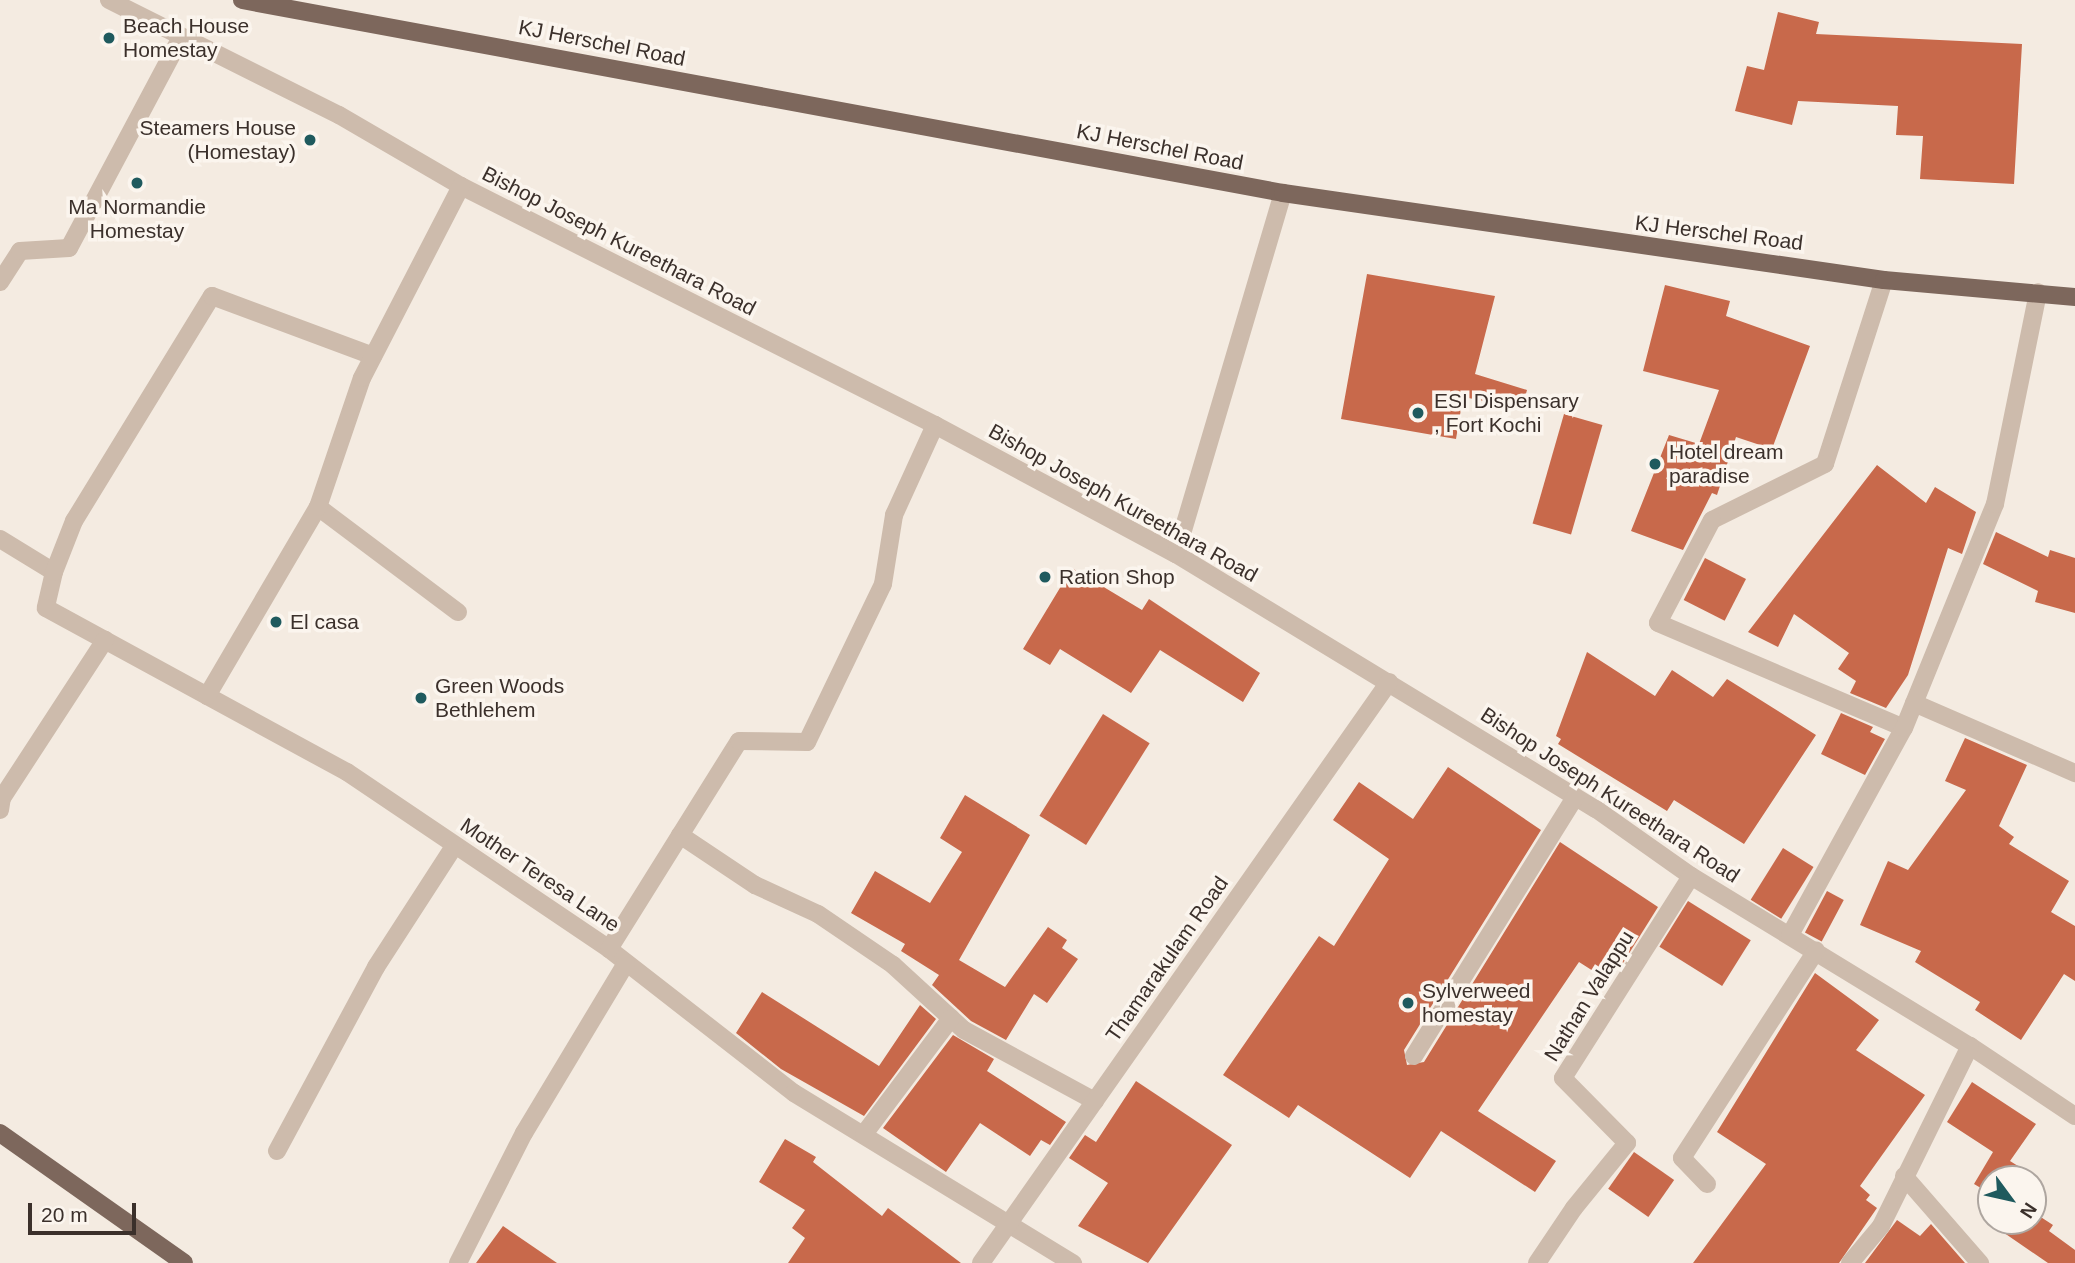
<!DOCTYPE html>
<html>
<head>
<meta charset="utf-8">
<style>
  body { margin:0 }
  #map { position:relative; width:2075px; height:1263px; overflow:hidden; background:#f4ebe1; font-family:Helvetica,sans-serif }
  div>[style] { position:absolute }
  .building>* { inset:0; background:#c8694b; transform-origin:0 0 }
  .minor>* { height:18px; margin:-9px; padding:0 9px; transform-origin:9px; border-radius:9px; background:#cdbbac }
  .major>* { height:18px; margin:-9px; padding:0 9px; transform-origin:9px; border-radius:9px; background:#7d675c }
  .dots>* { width:19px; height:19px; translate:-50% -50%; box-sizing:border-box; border:4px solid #fbf5ee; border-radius:50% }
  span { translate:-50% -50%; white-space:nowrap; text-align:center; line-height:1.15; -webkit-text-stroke:7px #fbf5ee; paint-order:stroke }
  .poi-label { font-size:21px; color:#3b302b }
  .left { translate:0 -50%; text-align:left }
  .right { translate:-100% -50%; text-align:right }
  .street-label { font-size:21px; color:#3b302b }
  .north { position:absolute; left:1977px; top:1165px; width:70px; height:70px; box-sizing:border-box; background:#fbf5ee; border:2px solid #aea6a0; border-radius:50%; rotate:123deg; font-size:19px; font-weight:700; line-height:28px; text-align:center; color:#3b302b }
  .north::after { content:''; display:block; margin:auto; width:24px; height:32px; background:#1f5a5e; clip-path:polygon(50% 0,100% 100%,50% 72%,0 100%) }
  .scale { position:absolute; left:28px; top:1203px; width:108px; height:32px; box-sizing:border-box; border:4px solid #3b302b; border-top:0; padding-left:9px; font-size:21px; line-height:24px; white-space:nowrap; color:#3b302b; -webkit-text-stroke:5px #fbf5ee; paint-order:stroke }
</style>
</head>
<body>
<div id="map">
  <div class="building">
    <div style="clip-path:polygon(1778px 12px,1819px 22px,1816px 34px,2022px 44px,2014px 184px,1920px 179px,1923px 136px,1896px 135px,1898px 106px,1798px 101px,1792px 125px,1735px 111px,1747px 66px,1764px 70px)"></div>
    <div style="clip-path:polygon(1367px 274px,1495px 296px,1475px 374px,1527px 390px,1522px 408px,1463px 397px,1456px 439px,1341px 419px)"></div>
    <div style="clip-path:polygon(1665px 285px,1730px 301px,1726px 316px,1810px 346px,1772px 449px,1736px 437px,1717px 495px,1712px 493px,1683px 550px,1631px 531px,1669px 435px,1699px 444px,1719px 390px,1643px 371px)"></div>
    <div style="left:1564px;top:414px;width:40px;height:114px;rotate:16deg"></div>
    <div style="clip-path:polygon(1877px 465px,1926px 503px,1935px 487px,1976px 512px,1962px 554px,1948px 548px,1908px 675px,1886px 708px,1850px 693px,1856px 681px,1838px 669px,1849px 653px,1794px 614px,1778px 647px,1748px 632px)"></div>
    <div style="clip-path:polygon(1996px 532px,2048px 557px,2050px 550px,2075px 558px,2075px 613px,2035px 602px,2038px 591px,1983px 564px)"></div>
    <div style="left:1705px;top:558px;width:46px;height:47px;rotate:27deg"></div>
    <div style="clip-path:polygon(1072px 568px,1142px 610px,1149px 599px,1260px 673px,1243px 702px,1160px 650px,1131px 693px,1060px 649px,1050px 665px,1023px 649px)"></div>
    <div style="clip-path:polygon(1587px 652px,1655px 696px,1672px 670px,1713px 697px,1727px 679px,1816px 735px,1744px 844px,1674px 800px,1667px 811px,1558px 744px,1561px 739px,1556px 736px)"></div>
    <div style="clip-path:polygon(1841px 713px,1873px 727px,1870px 732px,1885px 739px,1865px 775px,1821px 754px)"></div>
    <div style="left:1103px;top:714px;width:55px;height:120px;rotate:32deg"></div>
    <div style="clip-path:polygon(1965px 738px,2027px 765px,1999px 826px,2014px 837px,2009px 844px,2069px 881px,2051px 912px,2075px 926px,2075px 981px,2064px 974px,2021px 1040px,1975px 1010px,1980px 1002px,1915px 962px,1921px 951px,1860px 925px,1888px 861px,1908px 870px,1966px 790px,1945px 781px)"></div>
    <div style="clip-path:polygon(1448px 767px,1541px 830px,1404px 1050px,1407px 1065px,1424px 1062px,1560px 842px,1658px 907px,1623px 963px,1614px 956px,1601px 976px,1579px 962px,1478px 1111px,1556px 1161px,1535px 1192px,1441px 1131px,1410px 1178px,1298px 1105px,1289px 1118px,1223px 1075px,1319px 936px,1334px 946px,1389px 859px,1333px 820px,1359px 782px,1413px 819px)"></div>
    <div style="clip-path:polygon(965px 795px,1030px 835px,959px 960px,1005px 987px,1048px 927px,1067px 940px,1062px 948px,1078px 959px,1047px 1003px,1034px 994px,1006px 1040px,971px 1021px,932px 985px,939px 975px,901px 951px,905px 944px,851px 913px,875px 871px,930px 903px,962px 852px,940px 838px)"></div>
    <div style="left:1783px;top:848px;width:36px;height:61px;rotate:32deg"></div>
    <div style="left:1827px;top:891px;width:19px;height:47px;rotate:28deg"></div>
    <div style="left:1688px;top:901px;width:74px;height:54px;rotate:32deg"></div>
    <div style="clip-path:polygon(1815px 973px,1879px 1020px,1856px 1050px,1925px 1095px,1860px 1186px,1870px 1195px,1866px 1200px,1877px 1208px,1839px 1263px,1693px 1263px,1766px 1164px,1717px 1132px)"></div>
    <div style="clip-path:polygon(762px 992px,879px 1066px,920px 1005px,936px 1019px,864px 1116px,781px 1069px,736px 1033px)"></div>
    <div style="clip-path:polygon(953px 1035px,994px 1059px,987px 1071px,1066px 1122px,1050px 1145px,1041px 1140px,1030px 1156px,980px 1123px,946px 1172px,883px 1128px)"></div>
    <div style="clip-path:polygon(1136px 1081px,1232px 1145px,1148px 1263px,1078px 1226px,1108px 1183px,1069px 1158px,1085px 1135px,1096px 1142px)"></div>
    <div style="clip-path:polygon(1972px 1082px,2036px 1124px,2010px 1161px,2018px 1166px,2010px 1179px,1991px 1179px,1991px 1194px,1974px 1184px,1993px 1152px,1947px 1122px)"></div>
    <div style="clip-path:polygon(785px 1139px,816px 1157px,813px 1162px,882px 1216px,888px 1208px,961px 1263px,788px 1263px,805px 1238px,792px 1228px,805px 1210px,759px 1182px)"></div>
    <div style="left:1634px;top:1152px;width:49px;height:45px;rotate:35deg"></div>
    <div style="clip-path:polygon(2033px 1212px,2053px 1225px,2049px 1231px,2075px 1250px,2075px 1263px,2048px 1263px,1997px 1228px,2002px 1221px,2033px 1221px)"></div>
    <div style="clip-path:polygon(1897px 1220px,1920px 1236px,1931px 1224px,1965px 1263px,1865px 1263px)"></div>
    <div style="clip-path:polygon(503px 1226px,557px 1263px,476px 1263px)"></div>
  </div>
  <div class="minor">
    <div style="left:109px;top:0;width:257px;rotate:26.6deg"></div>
    <div style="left:339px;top:115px;width:141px;rotate:30.2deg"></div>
    <div style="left:461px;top:186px;width:531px;rotate:26.76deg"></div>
    <div style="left:935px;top:425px;width:273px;rotate:28.2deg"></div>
    <div style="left:1176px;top:554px;width:491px;rotate:31.3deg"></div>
    <div style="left:1596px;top:809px;width:116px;rotate:35.2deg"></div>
    <div style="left:1691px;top:876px;width:327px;rotate:31.4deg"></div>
    <div style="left:1970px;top:1046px;width:126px;rotate:33.7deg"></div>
    <div style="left:1884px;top:280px;width:193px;rotate:107.8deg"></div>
    <div style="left:1825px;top:464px;width:126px;rotate:153.6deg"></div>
    <div style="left:1712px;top:520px;width:116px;rotate:117.7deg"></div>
    <div style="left:1658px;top:623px;width:267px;rotate:23.1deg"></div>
    <div style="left:0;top:282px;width:37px;rotate:-57deg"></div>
    <div style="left:20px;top:251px;width:49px;rotate:-3.5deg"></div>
    <div style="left:69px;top:248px;width:239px;rotate:-62deg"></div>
    <div style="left:318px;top:507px;width:175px;rotate:36.9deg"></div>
    <div style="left:0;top:539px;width:63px;rotate:31.4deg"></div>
    <div style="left:54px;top:572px;width:37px;rotate:103deg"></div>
    <div style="left:46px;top:608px;width:343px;rotate:28.6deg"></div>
    <div style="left:347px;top:772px;width:316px;rotate:34deg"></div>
    <div style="left:609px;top:949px;width:234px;rotate:37.9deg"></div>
    <div style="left:794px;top:1093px;width:327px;rotate:31.4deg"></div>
    <div style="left:1176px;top:554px;width:377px;rotate:-73.5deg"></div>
    <div style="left:54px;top:572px;width:55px;rotate:-68.6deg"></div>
    <div style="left:74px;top:521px;width:264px;rotate:-58.5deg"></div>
    <div style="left:212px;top:296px;width:172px;rotate:20.4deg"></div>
    <div style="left:207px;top:696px;width:219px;rotate:-59.6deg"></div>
    <div style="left:318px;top:507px;width:136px;rotate:-71.2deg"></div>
    <div style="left:362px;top:378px;width:216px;rotate:-62.7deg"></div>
    <div style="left:1914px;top:703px;width:176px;rotate:23.5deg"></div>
    <div style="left:0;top:810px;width:12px;rotate:-81deg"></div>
    <div style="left:2px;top:798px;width:189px;rotate:-56.9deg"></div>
    <div style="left:680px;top:835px;width:90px;rotate:33.7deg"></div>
    <div style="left:755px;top:885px;width:69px;rotate:24.7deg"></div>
    <div style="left:818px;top:914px;width:91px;rotate:34.2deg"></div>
    <div style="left:893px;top:965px;width:96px;rotate:42.5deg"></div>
    <div style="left:964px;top:1030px;width:149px;rotate:28.5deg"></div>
    <div style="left:1790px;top:935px;width:236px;rotate:-61.2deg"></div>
    <div style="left:1904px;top:728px;width:242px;rotate:-67.9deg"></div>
    <div style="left:1995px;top:504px;width:216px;rotate:-78.5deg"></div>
    <div style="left:609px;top:949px;width:245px;rotate:-58deg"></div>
    <div style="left:739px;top:741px;width:68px;rotate:0.8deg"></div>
    <div style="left:807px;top:742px;width:175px;rotate:-64.3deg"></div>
    <div style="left:883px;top:584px;width:70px;rotate:-80.9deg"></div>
    <div style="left:894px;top:515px;width:99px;rotate:-65.5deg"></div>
    <div style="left:1414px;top:1056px;width:305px;rotate:-58.1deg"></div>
    <div style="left:864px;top:1134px;width:145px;rotate:-53.1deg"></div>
    <div style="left:277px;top:1151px;width:209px;rotate:-61.7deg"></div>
    <div style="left:376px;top:967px;width:145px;rotate:-57.1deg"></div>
    <div style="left:1904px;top:1176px;width:116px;rotate:48.9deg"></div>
    <div style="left:1707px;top:1184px;width:36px;rotate:-134deg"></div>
    <div style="left:1682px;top:1158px;width:247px;rotate:-57.1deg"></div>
    <div style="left:458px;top:1263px;width:146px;rotate:-63.1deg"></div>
    <div style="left:524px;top:1133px;width:198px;rotate:-59deg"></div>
    <div style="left:981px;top:1263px;width:710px;rotate:-54.92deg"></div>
    <div style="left:1537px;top:1263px;width:66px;rotate:-56.1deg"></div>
    <div style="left:1574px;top:1208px;width:84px;rotate:-50.8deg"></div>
    <div style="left:1627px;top:1143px;width:91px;rotate:-134.6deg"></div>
    <div style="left:1563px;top:1078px;width:239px;rotate:-57.6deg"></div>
    <div style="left:1850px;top:1263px;width:48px;rotate:-50deg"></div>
    <div style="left:1881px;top:1226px;width:201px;rotate:-63.7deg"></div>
  </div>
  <div class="major">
    <div style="left:242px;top:0;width:1059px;rotate:10.5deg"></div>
    <div style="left:1283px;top:193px;width:607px;rotate:8.24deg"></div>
    <div style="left:1884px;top:280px;width:192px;rotate:5.1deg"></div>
    <div style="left:0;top:1133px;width:225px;rotate:35.2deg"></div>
  </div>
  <div class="dots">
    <div style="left:109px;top:38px;background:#1f5a5e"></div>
    <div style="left:310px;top:140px;background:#1f5a5e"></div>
    <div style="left:137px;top:183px;background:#1f5a5e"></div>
    <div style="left:1418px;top:413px;background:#1f5a5e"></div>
    <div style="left:1655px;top:464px;background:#1f5a5e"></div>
    <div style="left:1045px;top:577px;background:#1f5a5e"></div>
    <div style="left:276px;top:622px;background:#1f5a5e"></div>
    <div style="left:421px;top:698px;background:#1f5a5e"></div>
    <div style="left:1408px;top:1003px;background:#1f5a5e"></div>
  </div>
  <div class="poi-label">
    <span class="left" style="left:123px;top:38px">Beach House<br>Homestay</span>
    <span class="right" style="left:296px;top:140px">Steamers House<br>(Homestay)</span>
    <span style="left:137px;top:219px">Ma Normandie<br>Homestay</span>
    <span class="left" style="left:1434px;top:413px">ESI Dispensary<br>, Fort Kochi</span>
    <span class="left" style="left:1669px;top:464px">Hotel dream<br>paradise</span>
    <span class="left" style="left:1059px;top:577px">Ration Shop</span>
    <span class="left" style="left:290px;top:622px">El casa</span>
    <span class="left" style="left:435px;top:698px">Green Woods<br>Bethlehem</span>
    <span class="left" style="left:1422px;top:1003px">Sylverweed<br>homestay</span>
  </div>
  <div class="street-label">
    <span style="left:602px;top:43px;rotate:11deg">KJ Herschel Road</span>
    <span style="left:1160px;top:147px;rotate:11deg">KJ Herschel Road</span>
    <span style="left:1719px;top:233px;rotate:7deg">KJ Herschel Road</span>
    <span style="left:619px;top:241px;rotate:27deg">Bishop Joseph Kureethara Road</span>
    <span style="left:1123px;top:503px;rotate:29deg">Bishop Joseph Kureethara Road</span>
    <span style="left:1610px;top:795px;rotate:33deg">Bishop Joseph Kureethara Road</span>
    <span style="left:540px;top:875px;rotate:34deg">Mother Teresa Lane</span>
    <span style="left:1167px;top:959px;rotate:-55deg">Thamarakulam Road</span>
    <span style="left:1589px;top:996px;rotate:-58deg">Nathan Valappu</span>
  </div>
  <div class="north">N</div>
  <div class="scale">20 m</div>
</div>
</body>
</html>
